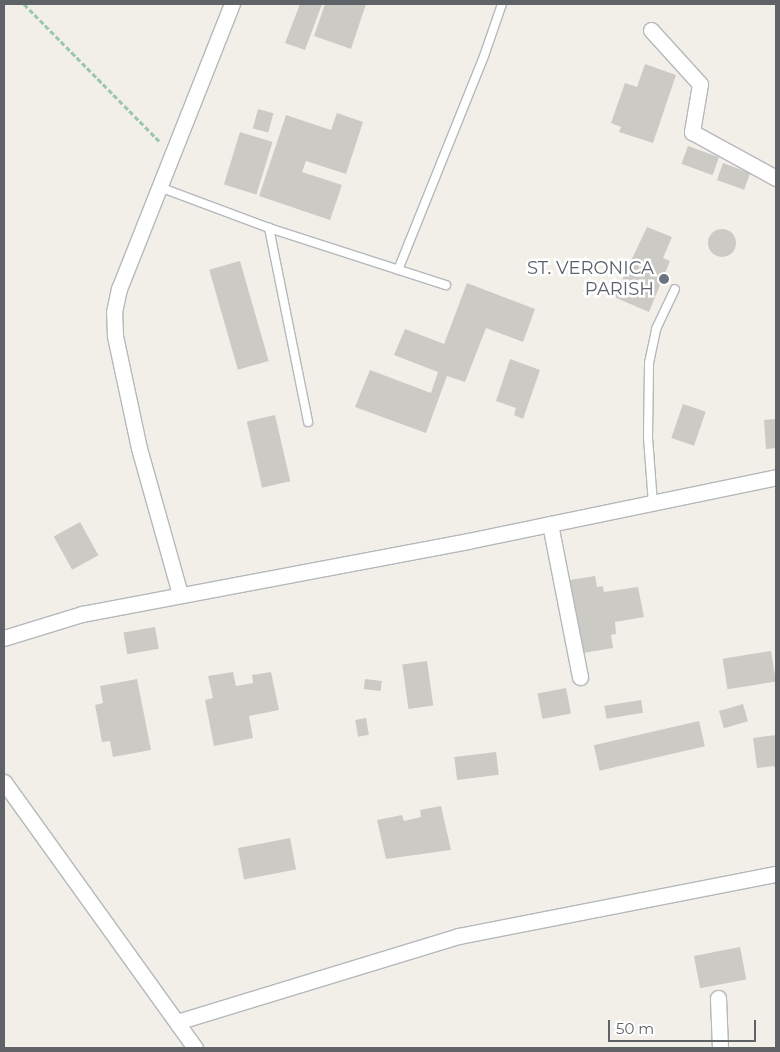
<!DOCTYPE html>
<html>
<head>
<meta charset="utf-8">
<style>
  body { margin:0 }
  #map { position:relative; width:780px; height:1052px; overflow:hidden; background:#f1efe8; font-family:Montserrat,sans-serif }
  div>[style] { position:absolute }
  .building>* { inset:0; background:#cccac5; transform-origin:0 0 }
  .round { border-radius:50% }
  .path>* { height:3px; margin-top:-1.5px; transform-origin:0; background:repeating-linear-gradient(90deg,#9cc7a9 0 5px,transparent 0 7.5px) }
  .roads { filter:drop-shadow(1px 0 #b5b8bc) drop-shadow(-1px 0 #b5b8bc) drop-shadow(0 1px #b5b8bc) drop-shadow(0 -1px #b5b8bc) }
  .lane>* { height:8px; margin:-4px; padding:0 4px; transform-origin:4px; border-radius:4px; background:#fff }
  .street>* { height:15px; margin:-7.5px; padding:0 7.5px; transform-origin:7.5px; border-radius:7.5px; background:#fff }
  .dots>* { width:14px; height:14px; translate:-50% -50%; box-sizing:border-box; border:2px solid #fff; border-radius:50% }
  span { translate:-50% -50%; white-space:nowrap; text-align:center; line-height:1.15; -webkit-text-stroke:5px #fff; paint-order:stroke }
  .worship-label { font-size:18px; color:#5b616d }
  .right { translate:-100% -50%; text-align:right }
  .frame { position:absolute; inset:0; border:5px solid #5f6368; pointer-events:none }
  .scale { position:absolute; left:608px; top:1020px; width:148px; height:22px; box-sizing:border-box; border:2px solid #5f6368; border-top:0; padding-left:6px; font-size:15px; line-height:18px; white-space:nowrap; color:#5f6368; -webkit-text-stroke:4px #fff; paint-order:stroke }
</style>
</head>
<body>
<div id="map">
  <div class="building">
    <div style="clip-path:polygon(300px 4px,322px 4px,305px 50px,285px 43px)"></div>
    <div style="clip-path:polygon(325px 4px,366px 4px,351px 49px,314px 36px)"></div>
    <div style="clip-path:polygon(645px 64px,676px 75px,653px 143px,619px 132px,621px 127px,611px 123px,625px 83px,637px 87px)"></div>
    <div style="left:258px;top:109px;width:16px;height:20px;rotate:15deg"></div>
    <div style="clip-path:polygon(337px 113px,363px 122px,346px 174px,306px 161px,302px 172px,342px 185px,330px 220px,259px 196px,286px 115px,331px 130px)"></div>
    <div style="left:240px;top:132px;width:34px;height:55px;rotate:17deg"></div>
    <div style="left:688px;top:146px;width:33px;height:19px;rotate:20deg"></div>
    <div style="left:723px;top:163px;width:29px;height:18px;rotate:20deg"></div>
    <div style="clip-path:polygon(647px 227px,672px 237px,663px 258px,670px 261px,649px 312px,614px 297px)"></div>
    <div class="round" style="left:708px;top:229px;width:28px;height:28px"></div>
    <div style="left:240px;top:261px;width:104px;height:32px;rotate:74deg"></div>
    <div style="clip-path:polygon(467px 283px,535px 309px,523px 342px,486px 328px,465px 382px,447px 376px,426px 433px,355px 407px,370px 370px,431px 393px,438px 372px,394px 355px,405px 329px,444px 344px)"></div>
    <div style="clip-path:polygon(510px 359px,540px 370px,523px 419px,514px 415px,516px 408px,496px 401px)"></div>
    <div style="left:683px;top:404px;width:24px;height:36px;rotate:19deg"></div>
    <div style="left:275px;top:415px;width:68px;height:29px;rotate:77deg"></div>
    <div style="clip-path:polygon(776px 419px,776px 448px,766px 449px,764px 420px)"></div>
    <div style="left:80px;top:522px;width:38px;height:30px;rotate:61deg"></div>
    <div style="clip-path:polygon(595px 576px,597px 587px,603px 586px,604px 592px,638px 587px,644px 617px,615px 622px,616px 634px,611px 635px,613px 648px,583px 653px,570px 580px)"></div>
    <div style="left:155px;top:627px;width:22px;height:32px;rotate:80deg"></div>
    <div style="left:771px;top:651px;width:31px;height:49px;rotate:81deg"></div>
    <div style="left:427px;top:661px;width:45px;height:25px;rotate:82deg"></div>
    <div style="clip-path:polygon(233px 672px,236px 686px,253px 683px,252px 675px,271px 672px,279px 710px,249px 716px,253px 738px,214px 746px,205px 700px,213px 698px,208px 676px)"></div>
    <div style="clip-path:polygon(137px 679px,151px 750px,113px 757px,110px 741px,102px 742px,95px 705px,103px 703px,100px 686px)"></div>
    <div style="left:365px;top:679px;width:17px;height:10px;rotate:7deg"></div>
    <div style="left:566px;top:688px;width:26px;height:29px;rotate:79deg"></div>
    <div style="left:641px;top:700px;width:13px;height:37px;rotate:81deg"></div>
    <div style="left:743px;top:704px;width:18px;height:25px;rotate:74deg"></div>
    <div style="left:366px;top:718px;width:17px;height:11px;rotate:80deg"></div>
    <div style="left:699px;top:721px;width:26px;height:108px;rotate:77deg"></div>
    <div style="clip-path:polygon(776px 735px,776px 770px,774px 766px,757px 768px,753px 738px)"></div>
    <div style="left:496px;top:752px;width:23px;height:42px;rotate:83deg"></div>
    <div style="clip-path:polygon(441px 806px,451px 850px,386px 859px,377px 820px,402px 815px,404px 821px,421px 817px,420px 810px)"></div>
    <div style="left:290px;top:838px;width:32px;height:53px;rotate:79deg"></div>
    <div style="left:740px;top:947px;width:33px;height:47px;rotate:79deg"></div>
  </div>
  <div class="path">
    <div style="left:24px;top:4px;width:194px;rotate:45.4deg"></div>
  </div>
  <div class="roads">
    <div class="lane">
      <div style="left:159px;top:187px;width:117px;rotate:20.4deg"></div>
      <div style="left:269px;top:228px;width:186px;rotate:17.9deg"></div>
      <div style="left:269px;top:228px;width:198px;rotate:78.6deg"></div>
      <div style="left:398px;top:270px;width:231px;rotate:-68.1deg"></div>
      <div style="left:484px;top:56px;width:55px;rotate:-70.9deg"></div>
      <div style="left:653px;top:504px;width:67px;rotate:-94.3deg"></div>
      <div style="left:648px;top:437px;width:74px;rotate:-89.2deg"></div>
      <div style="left:649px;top:363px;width:35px;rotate:-78deg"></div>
      <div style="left:656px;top:329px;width:44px;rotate:-64.6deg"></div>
    </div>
    <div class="street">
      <div style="left:651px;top:30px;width:73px;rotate:47.8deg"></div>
      <div style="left:700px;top:84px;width:49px;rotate:99.5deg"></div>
      <div style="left:692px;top:132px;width:96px;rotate:28.7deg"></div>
      <div style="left:550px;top:524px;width:156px;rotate:78.9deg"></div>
      <div style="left:180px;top:594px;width:152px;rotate:-105.7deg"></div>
      <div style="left:139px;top:448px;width:115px;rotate:-102.1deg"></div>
      <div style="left:115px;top:336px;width:24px;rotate:-92deg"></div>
      <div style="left:114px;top:312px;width:24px;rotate:-78deg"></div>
      <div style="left:119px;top:289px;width:307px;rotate:-68.4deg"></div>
      <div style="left:4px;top:638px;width:82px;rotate:-17.1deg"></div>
      <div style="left:82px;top:614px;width:393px;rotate:-10.7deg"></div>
      <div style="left:468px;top:541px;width:315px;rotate:-11.7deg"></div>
      <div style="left:4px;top:782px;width:327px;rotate:54.3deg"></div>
      <div style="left:718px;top:998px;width:50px;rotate:87.7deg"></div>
      <div style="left:177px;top:1022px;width:295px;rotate:-17deg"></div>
      <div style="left:459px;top:936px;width:323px;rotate:-11.1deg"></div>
    </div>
  </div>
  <div class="dots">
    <div style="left:664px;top:279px;background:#6b7280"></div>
  </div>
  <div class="worship-label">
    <span class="right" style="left:654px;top:279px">ST. VERONICA<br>PARISH</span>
  </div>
  <div class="frame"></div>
  <div class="scale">50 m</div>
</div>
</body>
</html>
